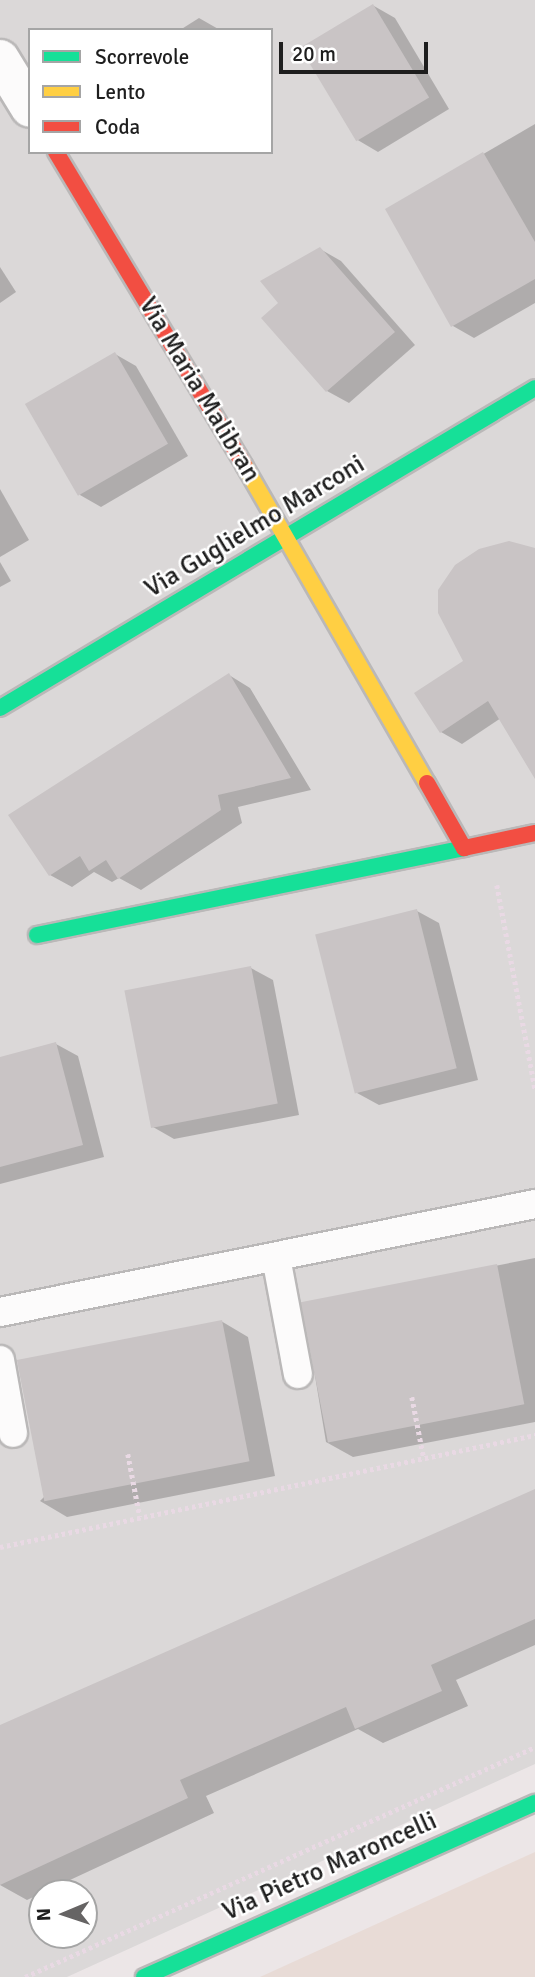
<!DOCTYPE html>
<html>
<head>
<meta charset="utf-8">
<style>
  body { margin:0 }
  #map { position:relative; width:535px; height:1977px; overflow:hidden; background:#ece6e7; font-family:Signika,sans-serif }
  div>[style] { position:absolute }
  .residential>* { inset:0; background:#dbd8d8 }
  .farmland>* { inset:0; background:#e8dbd6 }
  .shadow>* { inset:0; background:#0003 }
  .building>* { inset:0; background:#c9c4c5; transform-origin:0 0 }
  .path>* { height:4.5px; margin-top:-2.25px; transform-origin:0; background:repeating-linear-gradient(90deg,#e9d9e4 0 3.5px,transparent 0 7px) }
  .roads { filter:drop-shadow(2px 0 #bab8b8) drop-shadow(-2px 0 #bab8b8) drop-shadow(0 2px #bab8b8) drop-shadow(0 -2px #bab8b8) }
  .lane>* { height:28px; margin:-14px; padding:0 14px; transform-origin:14px; border-radius:14px; background:#fcfbfb }
  .street>* { height:38px; margin:-19px; padding:0 19px; transform-origin:19px; border-radius:19px; background:#fcfbfb }
  .fast>* { height:16px; margin:-8px; padding:0 8px; transform-origin:8px; border-radius:8px; background:#16e098 }
  .slow>* { height:16px; margin:-8px; padding:0 8px; transform-origin:8px; border-radius:8px; background:#ffcf43 }
  .jam>* { height:16px; margin:-8px; padding:0 8px; transform-origin:8px; border-radius:8px; background:#f24e42 }
  span { translate:-50% -50%; white-space:nowrap; text-align:center; line-height:1.15; -webkit-text-stroke:5px #fff; paint-order:stroke }
  .street-label { font-size:26px; color:#1e1e1e }
  .legend { position:absolute; left:28px; top:28px; width:245px; height:126px; box-sizing:border-box; background:#fff; border:2px solid #a5a5a5; margin:0; padding:9px 12px; list-style:none; font-size:21px; color:#1e1e1e }
  .legend li { display:flex; align-items:center; gap:14px; height:35px }
  .legend b { width:35px; border:2px solid #a5a5a5 }
  .north { position:absolute; left:28px; top:1879px; width:70px; height:70px; box-sizing:border-box; background:#fff; border:2px solid #a5a5a5; border-radius:50%; rotate:268deg; font-size:19px; font-weight:700; line-height:28px; text-align:center; color:#1e1e1e }
  .north::after { content:''; display:block; margin:auto; width:24px; height:32px; background:#666464; clip-path:polygon(50% 0,100% 100%,50% 72%,0 100%) }
  .scale { position:absolute; left:279px; top:42px; width:149px; height:32px; box-sizing:border-box; border:4px solid #1e1e1e; border-top:0; padding-left:9px; font-size:21px; line-height:24px; white-space:nowrap; color:#1e1e1e; -webkit-text-stroke:5px #fff; paint-order:stroke }
</style>
</head>
<body>
<div id="map">
  <div class="residential">
    <div style="clip-path:polygon(evenodd,0 0,535px 0,535px 1764px,67px 1977px,0 1977px,0 0,30px 30px,271px 30px,271px 152px,30px 152px,30px 30px,0 0,42px 1893px,84px 1893px,84px 1935px,42px 1935px,42px 1893px)"></div>
  </div>
  <div class="farmland">
    <div style="clip-path:polygon(535px 1852px,535px 1977px,260px 1977px)"></div>
  </div>
  <div class="shadow">
    <div style="clip-path:polygon(374px 6px,395px 18px,449px 109px,378px 152px,356px 139px)"></div>
    <div style="clip-path:polygon(199px 18px,220px 30px,180px 30px)"></div>
    <div style="clip-path:polygon(535px 124px,535px 303px,474px 338px,453px 326px,387px 210px)"></div>
    <div style="clip-path:polygon(320px 249px,341px 261px,415px 345px,349px 403px,327px 391px,281px 303px)"></div>
    <div style="clip-path:polygon(0 267px,16px 292px,0 303px)"></div>
    <div style="clip-path:polygon(115px 354px,136px 366px,188px 456px,101px 507px,80px 495px)"></div>
    <div style="clip-path:polygon(0 489px,29px 540px,0 557px)"></div>
    <div style="clip-path:polygon(535px 551px,535px 765px,501px 718px,462px 744px,441px 732px,465px 661px)"></div>
    <div style="clip-path:polygon(0 562px,11px 581px,0 587px)"></div>
    <div style="clip-path:polygon(229px 675px,250px 688px,311px 790px,238px 807px,242px 823px,141px 890px,119px 878px,112px 882px,94px 872px,72px 887px,50px 875px)"></div>
    <div style="clip-path:polygon(417px 911px,439px 923px,478px 1080px,379px 1105px,357px 1093px)"></div>
    <div style="clip-path:polygon(251px 968px,273px 980px,299px 1115px,174px 1139px,153px 1127px)"></div>
    <div style="clip-path:polygon(56px 1044px,78px 1056px,104px 1157px,0 1184px,0 1058px)"></div>
    <div style="clip-path:polygon(535px 1258px,535px 1422px,353px 1457px,326px 1442px,303px 1304px)"></div>
    <div style="clip-path:polygon(221px 1321px,248px 1337px,275px 1476px,67px 1517px,40px 1501px)"></div>
    <div style="clip-path:polygon(535px 1491px,535px 1645px,456px 1680px,468px 1706px,383px 1743px,358px 1729px,206px 1796px,214px 1813px,27px 1900px,0 1885px,0 1727px)"></div>
  </div>
  <div class="building">
    <div style="left:373px;top:4px;width:109px;height:85px;rotate:59deg"></div>
    <div style="clip-path:polygon(483px 152px,535px 242px,535px 279px,451px 327px,385px 209px)"></div>
    <div style="clip-path:polygon(320px 247px,395px 332px,326px 392px,261px 318px,278px 303px,260px 281px)"></div>
    <div style="left:115px;top:352px;width:106px;height:104px;rotate:60deg"></div>
    <div style="clip-path:polygon(509px 541px,535px 548px,535px 779px,488px 701px,440px 733px,414px 693px,463px 661px,438px 613px,438px 590px,455px 565px,479px 549px)"></div>
    <div style="clip-path:polygon(229px 673px,291px 778px,218px 795px,221px 810px,118px 879px,106px 860px,89px 871px,80px 856px,49px 876px,8px 815px)"></div>
    <div style="left:417px;top:909px;width:164px;height:105px;rotate:76deg"></div>
    <div style="left:251px;top:966px;width:140px;height:129px;rotate:79deg"></div>
    <div style="clip-path:polygon(56px 1042px,83px 1145px,0 1167px,0 1057px)"></div>
    <div style="left:497px;top:1264px;width:143px;height:200px;rotate:79deg"></div>
    <div style="left:222px;top:1320px;width:144px;height:209px;rotate:79deg"></div>
    <div style="clip-path:polygon(535px 1489px,535px 1619px,431px 1665px,442px 1691px,355px 1729px,346px 1707px,180px 1780px,188px 1798px,0 1885px,0 1725px)"></div>
  </div>
  <div class="path">
    <div style="left:497px;top:885px;width:208px;rotate:79.4deg"></div>
    <div style="left:412px;top:1397px;width:63px;rotate:79deg"></div>
    <div style="left:128px;top:1454px;width:64px;rotate:79.2deg"></div>
    <div style="left:0;top:1547px;width:547px;rotate:-11.82deg"></div>
    <div style="left:25px;top:1977px;width:559px;rotate:-24.27deg"></div>
  </div>
  <div class="roads">
    <div class="lane">
      <div style="left:276px;top:1257px;width:119px;rotate:79.4deg"></div>
      <div style="left:0;top:1312px;width:546px;rotate:-11.41deg"></div>
      <div style="left:0;top:1360px;width:74px;rotate:79.9deg"></div>
    </div>
    <div class="street">
      <div style="left:0;top:59px;width:57px;rotate:58.5deg"></div>
    </div>
    <div class="fast">
      <div style="left:0;top:708px;width:623px;rotate:-30.88deg"></div>
      <div style="left:37px;top:935px;width:436px;rotate:-11.5deg"></div>
      <div style="left:144px;top:1977px;width:428px;rotate:-24deg"></div>
    </div>
    <div class="slow">
      <div style="left:244px;top:465px;width:367px;rotate:60.1deg"></div>
    </div>
    <div class="jam">
      <div style="left:56px;top:152px;width:365px;rotate:59deg"></div>
      <div style="left:427px;top:783px;width:75px;rotate:60.4deg"></div>
      <div style="left:464px;top:848px;width:73px;rotate:-11.9deg"></div>
    </div>
  </div>
  <div class="street-label">
    <span style="left:199px;top:390px;rotate:59deg">Via Maria Malibran</span>
    <span style="left:255px;top:527px;rotate:-31deg">Via Guglielmo Marconi</span>
    <span style="left:330px;top:1867px;rotate:-24deg">Via Pietro Maroncelli</span>
  </div>
  <ul class="legend">
  <li><b style="height:9px;background:#16e098"></b>Scorrevole</li>
  <li><b style="height:9px;background:#ffcf43"></b>Lento</li>
  <li><b style="height:9px;background:#f24e42"></b>Coda</li>
  </ul>
  <div class="north">N</div>
  <div class="scale">20 m</div>
</div>
</body>
</html>
